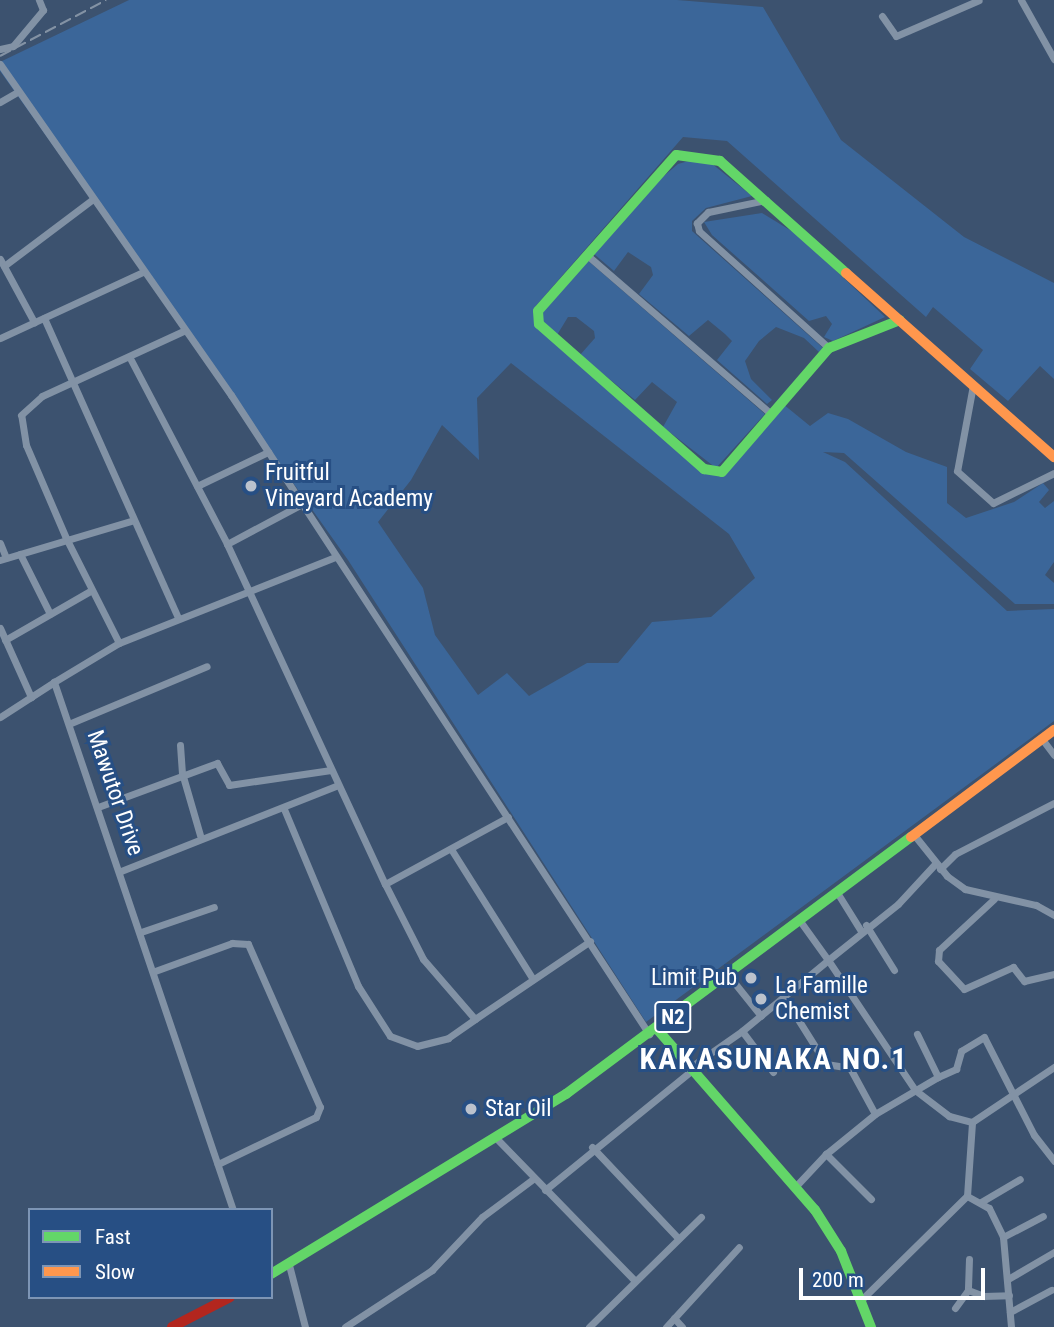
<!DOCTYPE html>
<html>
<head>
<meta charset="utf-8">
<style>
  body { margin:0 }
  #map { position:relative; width:1054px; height:1327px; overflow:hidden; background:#3c526f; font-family:"Roboto Condensed",sans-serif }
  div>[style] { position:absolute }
  .green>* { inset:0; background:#3b6699 }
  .street>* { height:7px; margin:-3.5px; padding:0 3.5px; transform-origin:3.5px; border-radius:3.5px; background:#8292a5 }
  .fast>* { height:10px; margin:-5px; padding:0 5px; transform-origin:5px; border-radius:5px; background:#63d668 }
  .slow>* { height:10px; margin:-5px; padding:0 5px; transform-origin:5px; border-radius:5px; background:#ff974d }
  .jam>* { height:10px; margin:-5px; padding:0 5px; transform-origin:5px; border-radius:5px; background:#b3261e }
  .rail>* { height:2px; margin-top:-1px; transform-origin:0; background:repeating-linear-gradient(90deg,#8392a4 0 12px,transparent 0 17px) }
  .dots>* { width:19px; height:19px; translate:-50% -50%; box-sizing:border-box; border:4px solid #274f84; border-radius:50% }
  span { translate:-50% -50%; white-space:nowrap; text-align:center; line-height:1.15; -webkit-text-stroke:6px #274f84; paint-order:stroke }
  .shield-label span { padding:2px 5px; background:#274f84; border:2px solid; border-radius:5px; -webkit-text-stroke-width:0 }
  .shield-label { font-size:21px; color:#fff; font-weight:700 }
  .poi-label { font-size:23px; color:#fff }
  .left { translate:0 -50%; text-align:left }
  .right { translate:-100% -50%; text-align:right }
  .street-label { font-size:23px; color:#fff }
  .district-label { font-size:30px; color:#fff; font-weight:700; letter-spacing:2px }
  .legend { position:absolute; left:28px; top:1208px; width:245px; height:91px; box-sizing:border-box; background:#274f84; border:2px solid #7d95b5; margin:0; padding:9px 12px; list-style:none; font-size:21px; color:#fff }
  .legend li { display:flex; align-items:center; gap:14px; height:35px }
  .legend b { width:35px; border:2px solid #7d95b5 }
  .scale { position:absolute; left:799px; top:1268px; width:186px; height:32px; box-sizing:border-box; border:4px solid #fff; border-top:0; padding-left:9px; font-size:21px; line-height:24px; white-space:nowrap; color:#fff; -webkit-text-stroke:5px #274f84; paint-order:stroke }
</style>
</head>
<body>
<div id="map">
  <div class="green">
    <div style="clip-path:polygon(evenodd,129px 0,677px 0,763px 7px,841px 140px,964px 237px,1054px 283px,1054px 379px,1040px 366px,1008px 401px,970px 369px,983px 350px,933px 307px,926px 317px,727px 141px,683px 137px,534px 308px,536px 327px,715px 475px,783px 404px,810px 426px,828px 413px,848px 419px,906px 452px,947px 467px,947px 503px,966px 518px,1014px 502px,1043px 483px,1049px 490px,1039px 502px,1045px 508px,1054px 501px,1054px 562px,1045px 575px,1054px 583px,1054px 604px,1015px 604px,844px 453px,823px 452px,845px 462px,1007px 611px,1054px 609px,1054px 721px,646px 1022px,348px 560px,0 71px,0 62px,129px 0,511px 363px,729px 534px,755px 578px,711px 617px,652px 622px,618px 663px,587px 663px,529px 696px,507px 673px,478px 695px,435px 635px,423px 588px,378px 522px,411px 480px,442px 425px,479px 460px,477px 398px,511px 363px)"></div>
    <div style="clip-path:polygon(692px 160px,711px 163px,752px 196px,706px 208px,692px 221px,692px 231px,823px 348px,819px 352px,804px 338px,776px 327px,759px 341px,745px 361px,751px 379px,772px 400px,767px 404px,717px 360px,732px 341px,725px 334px,708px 320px,689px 336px,639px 294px,653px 275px,651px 267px,628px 252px,614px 271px,594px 254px,658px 181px,678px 164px)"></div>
    <div style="clip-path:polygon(762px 213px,798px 235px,885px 317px,833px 341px,824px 337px,832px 324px,826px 316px,809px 321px,712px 235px,704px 222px)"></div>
    <div style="clip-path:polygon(586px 259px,765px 414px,716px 468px,663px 427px,677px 402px,652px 382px,635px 400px,580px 355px,595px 338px,594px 331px,576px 317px,568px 317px,557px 335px,543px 321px,543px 312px)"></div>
  </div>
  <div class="street">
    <div style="left:1021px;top:0;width:68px;rotate:60.8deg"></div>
    <div style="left:882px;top:16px;width:24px;rotate:55deg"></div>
    <div style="left:896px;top:36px;width:90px;rotate:-23.4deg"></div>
    <div style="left:0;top:49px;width:13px;rotate:-13deg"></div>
    <div style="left:13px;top:46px;width:47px;rotate:-50.2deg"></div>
    <div style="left:43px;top:10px;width:11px;rotate:-112deg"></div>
    <div style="left:0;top:64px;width:404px;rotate:55.1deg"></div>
    <div style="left:231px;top:395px;width:764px;rotate:56.81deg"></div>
    <div style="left:0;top:102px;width:20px;rotate:-30deg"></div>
    <div style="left:766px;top:200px;width:59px;rotate:168.3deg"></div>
    <div style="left:708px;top:212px;width:16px;rotate:135deg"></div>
    <div style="left:697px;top:223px;width:8px;rotate:76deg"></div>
    <div style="left:699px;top:231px;width:175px;rotate:42deg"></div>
    <div style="left:587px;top:255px;width:243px;rotate:40.8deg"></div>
    <div style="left:0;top:259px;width:72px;rotate:61.6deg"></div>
    <div style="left:4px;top:266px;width:111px;rotate:-37deg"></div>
    <div style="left:44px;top:318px;width:329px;rotate:65.9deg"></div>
    <div style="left:0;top:338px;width:157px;rotate:-24.8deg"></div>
    <div style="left:131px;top:360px;width:208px;rotate:62.4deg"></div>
    <div style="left:227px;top:544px;width:375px;rotate:65.1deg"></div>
    <div style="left:385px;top:884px;width:140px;rotate:-28.6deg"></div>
    <div style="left:973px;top:385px;width:87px;rotate:100.5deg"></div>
    <div style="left:957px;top:471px;width:48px;rotate:41.6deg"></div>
    <div style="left:993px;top:503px;width:68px;rotate:-26.2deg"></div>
    <div style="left:197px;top:486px;width:79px;rotate:-25.6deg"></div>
    <div style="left:0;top:543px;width:16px;rotate:68deg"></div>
    <div style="left:227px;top:544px;width:85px;rotate:-28.1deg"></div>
    <div style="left:20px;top:554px;width:67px;rotate:63.4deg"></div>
    <div style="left:0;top:560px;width:137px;rotate:-16.6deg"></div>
    <div style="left:0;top:628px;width:76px;rotate:65.8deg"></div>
    <div style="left:5px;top:640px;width:100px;rotate:-29.9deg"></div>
    <div style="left:119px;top:643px;width:118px;rotate:-116.8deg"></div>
    <div style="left:66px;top:538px;width:101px;rotate:-113.3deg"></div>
    <div style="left:26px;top:445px;width:30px;rotate:-99deg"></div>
    <div style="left:21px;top:415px;width:28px;rotate:-42deg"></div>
    <div style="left:42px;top:396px;width:155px;rotate:-24.7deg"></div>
    <div style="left:0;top:717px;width:64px;rotate:-32.9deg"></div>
    <div style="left:71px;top:723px;width:147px;rotate:-22.7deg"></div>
    <div style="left:1042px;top:739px;width:20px;rotate:53deg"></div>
    <div style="left:180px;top:745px;width:28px;rotate:86deg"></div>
    <div style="left:182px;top:773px;width:65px;rotate:73.8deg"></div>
    <div style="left:98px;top:807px;width:127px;rotate:-20.3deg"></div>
    <div style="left:217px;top:763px;width:25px;rotate:61deg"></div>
    <div style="left:229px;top:785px;width:103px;rotate:-8.4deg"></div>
    <div style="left:284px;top:809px;width:192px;rotate:67.3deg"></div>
    <div style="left:358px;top:986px;width:59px;rotate:57.4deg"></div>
    <div style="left:390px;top:1036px;width:29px;rotate:20deg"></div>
    <div style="left:417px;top:1046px;width:32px;rotate:-14deg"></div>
    <div style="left:448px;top:1038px;width:33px;rotate:-35deg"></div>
    <div style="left:915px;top:836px;width:51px;rotate:51.3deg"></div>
    <div style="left:947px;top:876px;width:22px;rotate:36deg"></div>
    <div style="left:965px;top:889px;width:73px;rotate:12.7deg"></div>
    <div style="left:1036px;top:905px;width:21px;rotate:29deg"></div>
    <div style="left:451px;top:849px;width:154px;rotate:57.8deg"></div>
    <div style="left:935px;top:864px;width:54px;rotate:132.8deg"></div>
    <div style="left:898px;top:904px;width:90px;rotate:141.3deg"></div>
    <div style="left:828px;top:960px;width:156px;rotate:56.2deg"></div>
    <div style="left:915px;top:1090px;width:43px;rotate:37.4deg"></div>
    <div style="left:949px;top:1116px;width:24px;rotate:15deg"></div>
    <div style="left:940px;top:869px;width:21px;rotate:-45deg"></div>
    <div style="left:955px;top:854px;width:111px;rotate:-27.3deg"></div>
    <div style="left:121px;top:871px;width:233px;rotate:-21.6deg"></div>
    <div style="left:385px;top:884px;width:84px;rotate:63.1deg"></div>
    <div style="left:423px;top:959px;width:79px;rotate:49.1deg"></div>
    <div style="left:475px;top:1019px;width:139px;rotate:-34.1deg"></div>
    <div style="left:838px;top:894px;width:44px;rotate:58.1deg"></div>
    <div style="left:994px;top:899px;width:75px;rotate:137.2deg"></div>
    <div style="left:939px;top:950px;width:11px;rotate:95deg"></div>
    <div style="left:938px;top:961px;width:38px;rotate:47deg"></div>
    <div style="left:964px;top:989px;width:54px;rotate:-24.2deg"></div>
    <div style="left:1013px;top:967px;width:18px;rotate:52deg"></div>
    <div style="left:1024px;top:981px;width:31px;rotate:-13deg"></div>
    <div style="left:866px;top:925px;width:53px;rotate:58.1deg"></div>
    <div style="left:141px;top:932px;width:77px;rotate:-18.9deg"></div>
    <div style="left:155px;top:971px;width:82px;rotate:-20deg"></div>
    <div style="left:232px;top:943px;width:16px;rotate:4deg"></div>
    <div style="left:248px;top:944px;width:178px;rotate:66.2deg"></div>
    <div style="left:320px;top:1107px;width:11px;rotate:112deg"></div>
    <div style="left:316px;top:1117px;width:109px;rotate:154.4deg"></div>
    <div style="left:729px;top:976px;width:51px;rotate:51.3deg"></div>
    <div style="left:784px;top:997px;width:79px;rotate:57.9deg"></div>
    <div style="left:826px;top:1064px;width:24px;rotate:9deg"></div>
    <div style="left:850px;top:1068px;width:52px;rotate:61.5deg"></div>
    <div style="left:689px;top:1068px;width:65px;rotate:-34.9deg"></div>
    <div style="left:773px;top:1072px;width:51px;rotate:-127.1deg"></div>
    <div style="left:742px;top:1031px;width:112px;rotate:-39.5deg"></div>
    <div style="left:828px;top:960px;width:48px;rotate:-125.7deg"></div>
    <div style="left:938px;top:1077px;width:20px;rotate:-24deg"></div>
    <div style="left:956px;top:1069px;width:19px;rotate:-74deg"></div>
    <div style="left:961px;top:1051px;width:27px;rotate:-31deg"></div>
    <div style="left:984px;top:1037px;width:110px;rotate:63deg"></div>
    <div style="left:1034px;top:1135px;width:33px;rotate:52deg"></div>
    <div style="left:498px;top:1140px;width:195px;rotate:45.8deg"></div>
    <div style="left:592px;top:1147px;width:125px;rotate:46.6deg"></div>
    <div style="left:795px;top:1187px;width:45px;rotate:-46.8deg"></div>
    <div style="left:545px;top:1190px;width:188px;rotate:-39.2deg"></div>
    <div style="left:967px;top:1196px;width:25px;rotate:29deg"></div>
    <div style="left:989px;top:1208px;width:32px;rotate:64deg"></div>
    <div style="left:1003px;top:1237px;width:90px;rotate:84.9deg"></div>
    <div style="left:871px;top:1199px;width:64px;rotate:-135deg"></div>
    <div style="left:826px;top:1154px;width:63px;rotate:-39.2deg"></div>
    <div style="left:875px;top:1114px;width:73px;rotate:-30.4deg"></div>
    <div style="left:938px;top:1077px;width:48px;rotate:-116deg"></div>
    <div style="left:981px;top:1202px;width:45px;rotate:-30.5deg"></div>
    <div style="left:233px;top:1210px;width:558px;rotate:-108.73deg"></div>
    <div style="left:54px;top:682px;width:76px;rotate:-31deg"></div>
    <div style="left:119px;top:643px;width:232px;rotate:-21.7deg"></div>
    <div style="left:1003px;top:1237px;width:45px;rotate:-27.7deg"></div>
    <div style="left:969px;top:1259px;width:31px;rotate:92deg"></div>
    <div style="left:968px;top:1290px;width:17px;rotate:21deg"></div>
    <div style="left:984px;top:1296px;width:25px;rotate:-2deg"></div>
    <div style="left:289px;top:1265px;width:64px;rotate:75.5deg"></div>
    <div style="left:1008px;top:1279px;width:53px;rotate:-30.4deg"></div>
    <div style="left:860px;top:1301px;width:150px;rotate:-44.5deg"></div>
    <div style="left:967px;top:1196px;width:74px;rotate:-86.1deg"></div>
    <div style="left:972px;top:1122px;width:99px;rotate:-33.9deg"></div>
    <div style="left:955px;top:1308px;width:22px;rotate:-54deg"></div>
    <div style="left:1010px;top:1312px;width:47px;rotate:-28.2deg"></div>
    <div style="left:674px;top:1318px;width:12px;rotate:48deg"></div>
    <div style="left:345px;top:1327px;width:104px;rotate:-33.2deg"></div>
    <div style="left:432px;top:1270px;width:73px;rotate:-46.7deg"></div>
    <div style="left:482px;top:1217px;width:64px;rotate:-36.7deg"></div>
    <div style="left:589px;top:1327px;width:157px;rotate:-44.5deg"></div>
    <div style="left:666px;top:1327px;width:108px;rotate:-47.6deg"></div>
  </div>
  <div class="fast">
    <div style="left:846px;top:273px;width:169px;rotate:-138.4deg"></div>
    <div style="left:720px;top:161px;width:44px;rotate:-172.2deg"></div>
    <div style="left:676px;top:155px;width:208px;rotate:131.5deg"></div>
    <div style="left:538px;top:311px;width:13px;rotate:86deg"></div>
    <div style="left:539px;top:324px;width:220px;rotate:41.3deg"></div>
    <div style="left:704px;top:469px;width:18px;rotate:9deg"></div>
    <div style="left:722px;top:472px;width:164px;rotate:-49.2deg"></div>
    <div style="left:829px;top:348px;width:76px;rotate:-21.5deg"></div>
    <div style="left:657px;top:1029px;width:240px;rotate:48.9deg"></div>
    <div style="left:815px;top:1210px;width:49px;rotate:57.6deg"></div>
    <div style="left:841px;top:1251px;width:82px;rotate:68.5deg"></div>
    <div style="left:271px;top:1274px;width:346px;rotate:-31.4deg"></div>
    <div style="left:566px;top:1094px;width:430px;rotate:-36.7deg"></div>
  </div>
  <div class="slow">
    <div style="left:846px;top:273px;width:278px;rotate:41.5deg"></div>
    <div style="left:911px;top:837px;width:179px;rotate:-36.8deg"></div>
  </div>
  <div class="jam">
    <div style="left:172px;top:1327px;width:65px;rotate:-27.3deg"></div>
  </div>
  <div class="rail">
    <div style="left:0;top:56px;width:120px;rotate:-27.8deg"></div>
  </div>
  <div class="dots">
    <div style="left:251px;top:486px;background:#bbc2cd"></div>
    <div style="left:751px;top:978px;background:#bbc2cd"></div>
    <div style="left:761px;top:999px;background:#bbc2cd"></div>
    <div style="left:471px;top:1109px;background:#bbc2cd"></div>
  </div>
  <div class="shield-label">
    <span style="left:673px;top:1017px">N2</span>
  </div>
  <div class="poi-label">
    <span class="left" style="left:265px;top:486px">Fruitful<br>Vineyard Academy</span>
    <span class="right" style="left:737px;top:978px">Limit Pub</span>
    <span class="left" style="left:775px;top:999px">La Famille<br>Chemist</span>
    <span class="left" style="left:485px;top:1109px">Star Oil</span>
  </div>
  <div class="street-label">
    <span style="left:115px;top:793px;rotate:71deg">Mawutor Drive</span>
  </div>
  <div class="district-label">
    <span style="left:774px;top:1059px">KAKASUNAKA NO.1</span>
  </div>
  <ul class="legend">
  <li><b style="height:9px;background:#63d668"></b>Fast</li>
  <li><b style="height:9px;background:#ff974d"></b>Slow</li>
  </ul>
  <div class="scale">200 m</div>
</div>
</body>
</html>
